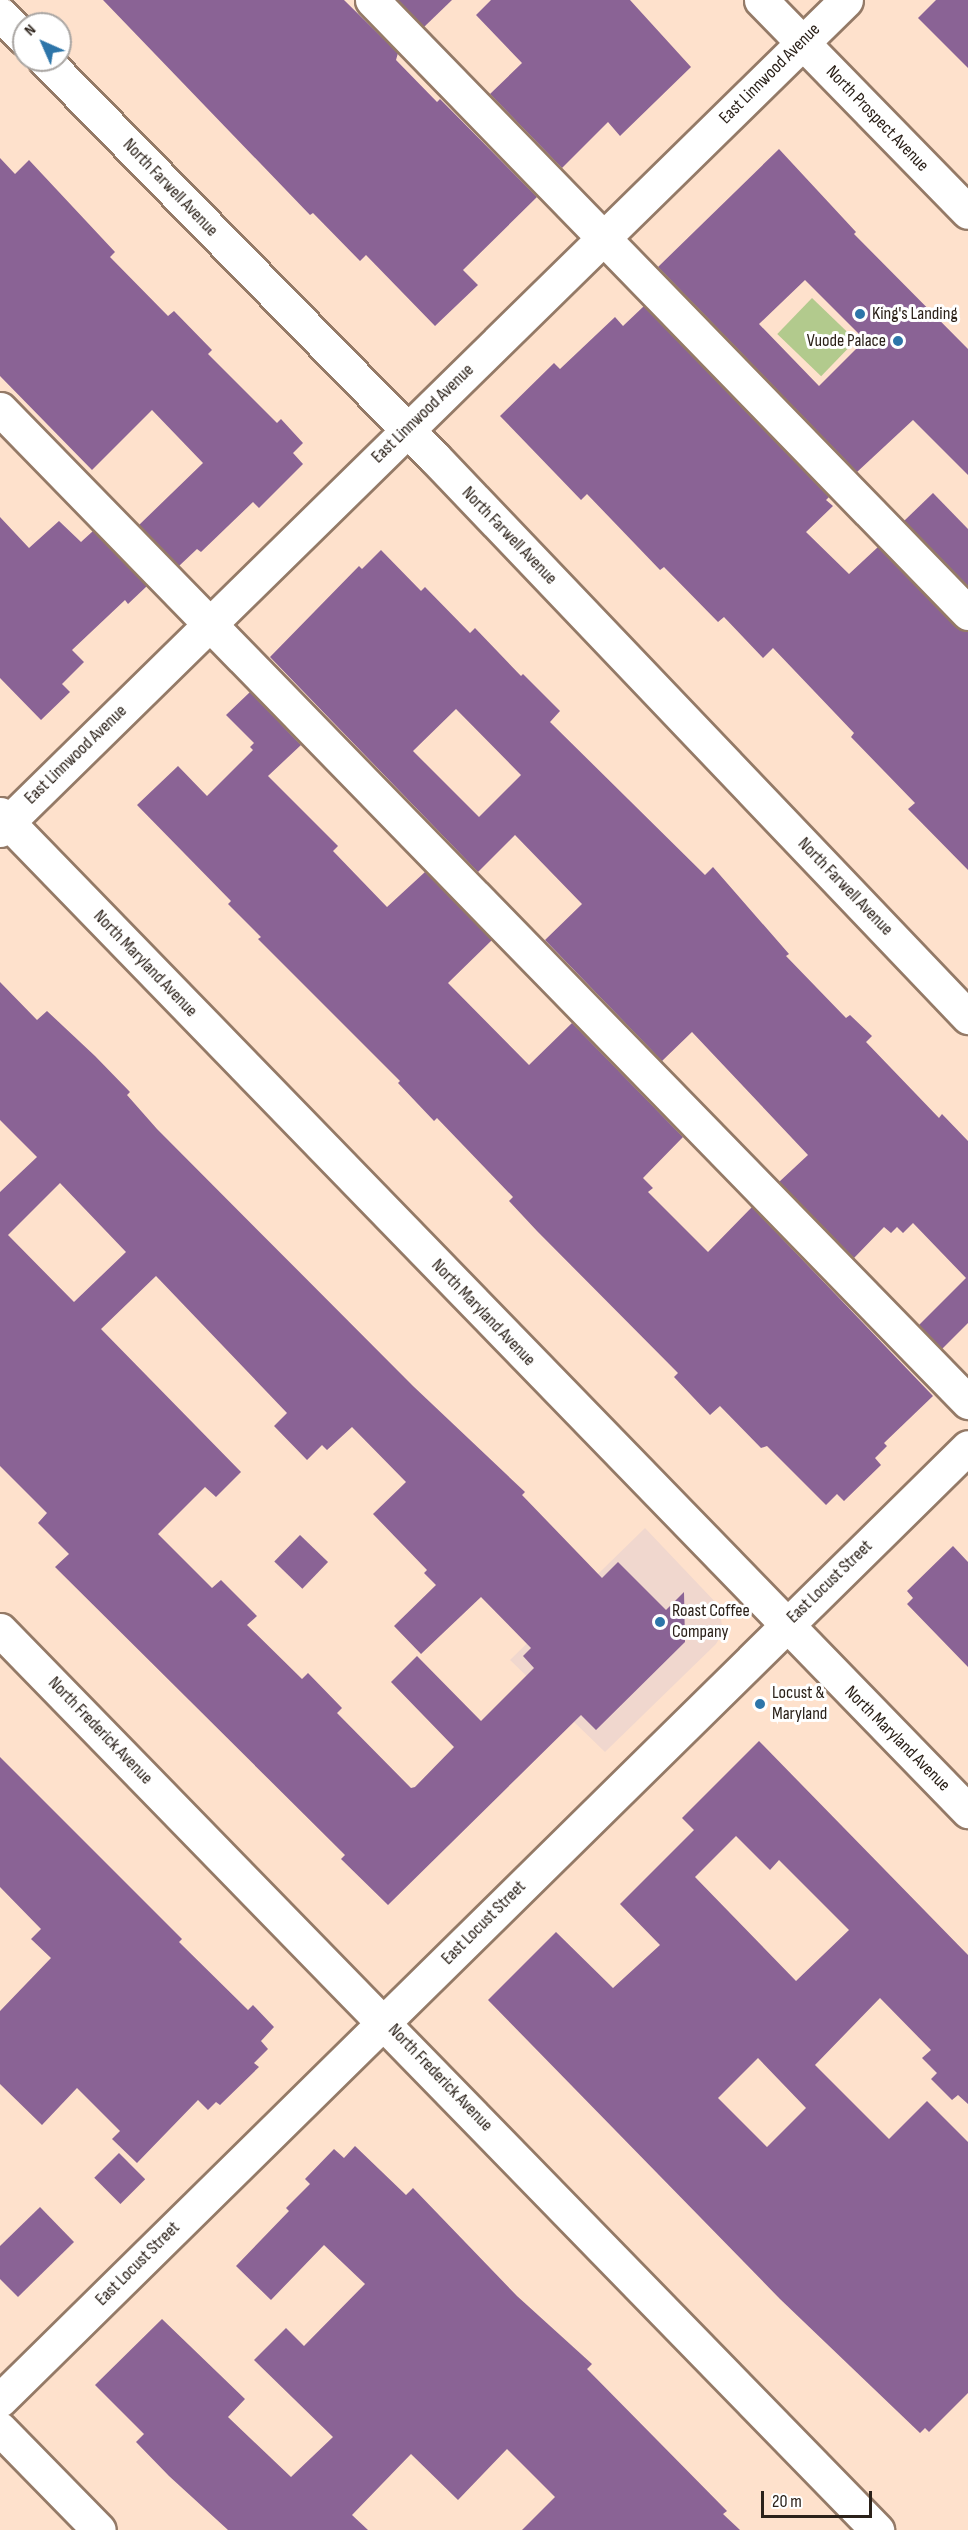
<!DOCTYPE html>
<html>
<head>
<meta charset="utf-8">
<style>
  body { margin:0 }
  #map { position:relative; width:968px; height:2530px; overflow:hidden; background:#fee1cc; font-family:"Sofia Sans Condensed",sans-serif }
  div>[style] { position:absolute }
  .commercial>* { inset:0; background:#f0d7ce }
  .green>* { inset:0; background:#b2ca8d; transform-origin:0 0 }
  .building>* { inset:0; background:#8a6395; transform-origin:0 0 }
  .roads { filter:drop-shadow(2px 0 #947a67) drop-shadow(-2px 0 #947a67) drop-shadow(0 2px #947a67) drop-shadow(0 -2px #947a67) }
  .minor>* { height:33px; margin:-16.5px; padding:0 16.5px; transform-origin:16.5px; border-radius:16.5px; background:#fff }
  .major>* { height:33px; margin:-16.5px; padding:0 16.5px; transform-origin:16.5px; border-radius:16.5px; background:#fff }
  .dots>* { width:16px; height:16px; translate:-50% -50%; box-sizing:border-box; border:3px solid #fff; border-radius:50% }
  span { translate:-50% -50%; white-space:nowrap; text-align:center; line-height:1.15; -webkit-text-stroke:6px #fff; paint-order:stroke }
  .street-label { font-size:18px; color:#2b2119 }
  .poi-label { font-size:18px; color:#2b2119 }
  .left { translate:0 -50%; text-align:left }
  .right { translate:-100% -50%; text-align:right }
  .north { position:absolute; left:12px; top:12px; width:60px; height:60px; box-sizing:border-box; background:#fff; border:2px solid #aaa6a3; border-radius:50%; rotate:315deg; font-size:16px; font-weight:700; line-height:24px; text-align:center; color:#2b2119 }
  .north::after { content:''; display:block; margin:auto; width:21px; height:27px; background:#2d75a9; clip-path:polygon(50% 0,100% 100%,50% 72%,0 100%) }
  .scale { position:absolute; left:761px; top:2491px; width:111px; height:27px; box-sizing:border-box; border:3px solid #2b2119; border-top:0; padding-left:8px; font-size:18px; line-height:21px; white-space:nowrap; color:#2b2119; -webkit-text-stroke:4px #fff; paint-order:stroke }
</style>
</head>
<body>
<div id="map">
  <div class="commercial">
    <div style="clip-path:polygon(645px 1528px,719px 1606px,723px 1632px,716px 1644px,605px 1752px,510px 1660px)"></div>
  </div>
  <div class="green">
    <div style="left:812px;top:298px;width:61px;height:50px;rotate:44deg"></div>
  </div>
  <div class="building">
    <div style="clip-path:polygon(103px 0,344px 0,398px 53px,396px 60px,437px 102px,440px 99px,537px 197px,463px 270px,478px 285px,435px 326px,366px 255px,360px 261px,313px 213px,310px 215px)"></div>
    <div style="clip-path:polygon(398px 0,452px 0,424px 27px)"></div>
    <div style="clip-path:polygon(491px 0,630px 0,691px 67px,620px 136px,608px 122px,562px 168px,490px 94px,522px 63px,476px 15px)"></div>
    <div style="clip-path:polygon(936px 0,968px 0,968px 68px,918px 18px)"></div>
    <div style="clip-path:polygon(evenodd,779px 149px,856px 232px,854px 234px,968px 349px,968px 475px,913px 420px,857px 472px,658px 267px,779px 149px,805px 280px,865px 340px,819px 386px,759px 324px,805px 280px)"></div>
    <div style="clip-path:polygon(0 158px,15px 174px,29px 160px,115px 252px,110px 257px,168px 316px,174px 311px,212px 350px,208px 354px,277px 423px,281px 419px,303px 443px,293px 453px,303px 464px,259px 508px,253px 502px,201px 552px,197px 549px,179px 566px,139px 525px,203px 463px,152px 410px,92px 470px,0 376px)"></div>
    <div style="clip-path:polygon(644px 306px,829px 497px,826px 500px,833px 506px,806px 532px,849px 574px,878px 547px,955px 626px,968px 631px,968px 870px,908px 809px,915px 803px,851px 737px,854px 733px,773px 648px,763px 658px,724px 617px,718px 622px,664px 567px,660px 570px,587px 494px,581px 500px,500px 416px,554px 363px,560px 369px,615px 317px,623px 326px)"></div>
    <div style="clip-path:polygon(933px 493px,968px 529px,968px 586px,904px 521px)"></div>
    <div style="clip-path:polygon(0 517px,29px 548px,59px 521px,81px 542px,93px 531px,147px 586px,128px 604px,125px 600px,72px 650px,84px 662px,62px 684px,70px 692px,41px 720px,0 678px)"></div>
    <div style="clip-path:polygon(evenodd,381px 550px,421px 591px,425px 587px,470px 633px,475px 628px,521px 676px,523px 674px,560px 711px,550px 722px,705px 875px,713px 867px,789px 954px,786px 956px,846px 1018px,850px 1015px,872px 1036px,866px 1042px,939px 1118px,942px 1114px,968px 1141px,968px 1323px,942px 1349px,919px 1325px,966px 1278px,913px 1223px,903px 1233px,897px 1227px,891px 1233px,884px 1227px,854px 1258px,779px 1182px,808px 1155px,692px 1032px,662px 1061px,545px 940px,582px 904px,515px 835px,478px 872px,270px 657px,359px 566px,362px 569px,381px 550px,456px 709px,521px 775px,479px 817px,413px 751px,456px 709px)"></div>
    <div style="clip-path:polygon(250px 692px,301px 745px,268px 776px,338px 846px,333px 851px,387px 907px,425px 872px,492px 940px,448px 983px,529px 1065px,572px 1023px,683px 1137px,643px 1178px,653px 1188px,648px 1192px,708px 1252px,752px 1207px,933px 1396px,884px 1443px,887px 1446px,875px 1458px,881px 1465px,844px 1501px,837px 1494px,826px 1505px,767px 1446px,761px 1448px,720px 1406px,710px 1415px,674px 1377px,678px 1373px,537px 1231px,509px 1201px,513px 1197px,437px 1118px,434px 1121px,398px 1083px,400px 1081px,258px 939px,261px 937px,228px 904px,231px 901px,137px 805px,178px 766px,207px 796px,253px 750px,250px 747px,254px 743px,226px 715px)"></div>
    <div style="clip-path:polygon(evenodd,0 982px,37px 1020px,47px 1011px,95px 1056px,130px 1092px,127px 1095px,157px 1129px,413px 1386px,525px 1492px,522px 1495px,602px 1578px,618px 1562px,666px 1610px,684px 1592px,685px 1642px,596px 1730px,581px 1715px,388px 1905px,341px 1859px,345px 1855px,55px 1567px,69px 1554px,38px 1523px,47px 1513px,0 1466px,0 1192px,37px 1157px,0 1120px,0 982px,60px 1183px,126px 1252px,74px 1302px,8px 1235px,60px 1183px,0 982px,156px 1276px,287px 1413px,274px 1426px,307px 1460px,322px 1445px,327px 1450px,352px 1427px,406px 1482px,373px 1514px,427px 1570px,424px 1573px,436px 1585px,394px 1626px,421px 1654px,481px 1597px,531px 1648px,523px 1656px,534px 1668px,481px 1721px,417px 1656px,391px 1682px,454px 1747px,415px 1787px,411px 1788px,337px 1713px,342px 1708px,308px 1673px,302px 1679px,247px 1625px,257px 1616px,221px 1580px,212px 1588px,158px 1534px,205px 1487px,216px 1497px,241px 1472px,101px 1329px,156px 1276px)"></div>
    <div style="left:300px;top:1535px;width:39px;height:37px;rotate:44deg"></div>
    <div style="clip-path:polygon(953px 1546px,968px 1562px,968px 1667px,907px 1604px,913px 1598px,907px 1591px)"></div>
    <div style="clip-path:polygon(evenodd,759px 1741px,968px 1955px,968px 2104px,958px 2095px,952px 2100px,931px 2079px,937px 2073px,922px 2058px,931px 2050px,880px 1998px,815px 2065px,889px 2139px,927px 2101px,968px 2142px,968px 2393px,929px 2432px,925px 2428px,920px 2433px,780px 2299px,488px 2000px,556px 1932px,613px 1988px,660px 1945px,620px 1904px,694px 1830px,682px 1818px,759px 1741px,736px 1836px,770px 1870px,779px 1860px,849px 1930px,796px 1981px,695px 1877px,736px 1836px,759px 1741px,758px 2058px,806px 2108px,767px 2147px,718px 2098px,758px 2058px)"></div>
    <div style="clip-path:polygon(0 1757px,182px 1939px,179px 1942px,248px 2010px,253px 2005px,274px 2027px,261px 2041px,268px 2049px,254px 2063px,259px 2067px,220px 2105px,216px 2102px,208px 2110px,198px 2100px,137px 2163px,112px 2139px,120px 2131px,77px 2088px,42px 2125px,0 2084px,0 2011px,51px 1958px,31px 1939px,41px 1929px,0 1887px)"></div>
    <div style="clip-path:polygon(355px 2146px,406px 2195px,413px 2188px,517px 2296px,592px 2364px,587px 2369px,727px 2511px,723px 2514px,740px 2530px,522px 2530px,555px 2497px,507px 2449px,458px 2500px,411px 2454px,352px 2515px,368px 2530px,228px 2530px,169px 2476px,136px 2442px,144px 2434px,95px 2385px,162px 2319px,245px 2399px,228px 2417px,291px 2477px,333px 2437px,254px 2360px,286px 2328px,304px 2346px,365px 2284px,324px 2245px,271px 2300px,236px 2266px,289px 2211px,286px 2208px,310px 2184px,305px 2179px,334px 2149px,344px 2158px)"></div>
    <div style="left:119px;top:2153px;width:37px;height:35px;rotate:45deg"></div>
    <div style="clip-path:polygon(40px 2207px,74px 2242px,18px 2297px,0 2279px,0 2246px)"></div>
  </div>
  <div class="roads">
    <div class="minor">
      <div style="left:372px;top:0;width:855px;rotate:45.81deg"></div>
      <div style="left:761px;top:0;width:296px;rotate:45.7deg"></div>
      <div style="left:0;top:14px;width:34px;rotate:45deg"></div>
      <div style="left:45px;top:60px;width:556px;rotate:45.58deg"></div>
      <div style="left:434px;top:457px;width:774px;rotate:46.36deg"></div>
      <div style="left:0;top:409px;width:1387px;rotate:45.73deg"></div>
      <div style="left:0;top:814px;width:1390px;rotate:45.85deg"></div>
      <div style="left:0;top:830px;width:1185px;rotate:-44.45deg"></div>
      <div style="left:0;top:1630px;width:1257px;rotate:45.74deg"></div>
      <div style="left:0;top:2429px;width:141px;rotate:45.6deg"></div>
    </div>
    <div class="major">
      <div style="left:0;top:2400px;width:1358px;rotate:-44.55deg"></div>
    </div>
  </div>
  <div class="dots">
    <div style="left:860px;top:314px;background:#2d75a9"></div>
    <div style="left:898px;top:341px;background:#2d75a9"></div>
    <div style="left:660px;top:1622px;background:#2d75a9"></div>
    <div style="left:760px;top:1704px;background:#2d75a9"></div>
  </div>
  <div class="street-label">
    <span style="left:770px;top:74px;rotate:-45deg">East Linnwood Avenue</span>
    <span style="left:877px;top:119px;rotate:46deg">North Prospect Avenue</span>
    <span style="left:170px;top:188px;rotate:46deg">North Farwell Avenue</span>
    <span style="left:423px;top:414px;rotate:-44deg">East Linnwood Avenue</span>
    <span style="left:509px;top:536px;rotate:46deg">North Farwell Avenue</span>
    <span style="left:76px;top:755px;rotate:-44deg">East Linnwood Avenue</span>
    <span style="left:845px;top:887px;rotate:46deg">North Farwell Avenue</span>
    <span style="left:145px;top:964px;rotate:46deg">North Maryland Avenue</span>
    <span style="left:483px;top:1313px;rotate:46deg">North Maryland Avenue</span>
    <span style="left:830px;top:1582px;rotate:-44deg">East Locust Street</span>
    <span style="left:100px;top:1731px;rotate:46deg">North Frederick Avenue</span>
    <span style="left:897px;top:1739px;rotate:45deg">North Maryland Avenue</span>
    <span style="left:484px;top:1923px;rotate:-45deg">East Locust Street</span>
    <span style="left:440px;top:2078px;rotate:46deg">North Frederick Avenue</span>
    <span style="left:138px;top:2264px;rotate:-45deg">East Locust Street</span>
  </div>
  <div class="poi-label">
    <span class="left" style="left:872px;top:314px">King's Landing</span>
    <span class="right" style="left:886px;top:341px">Vuode Palace</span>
    <span class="left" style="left:672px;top:1622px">Roast Coffee<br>Company</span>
    <span class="left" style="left:772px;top:1704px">Locust &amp;<br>Maryland</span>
  </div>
  <div class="north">N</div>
  <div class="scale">20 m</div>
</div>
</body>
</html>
